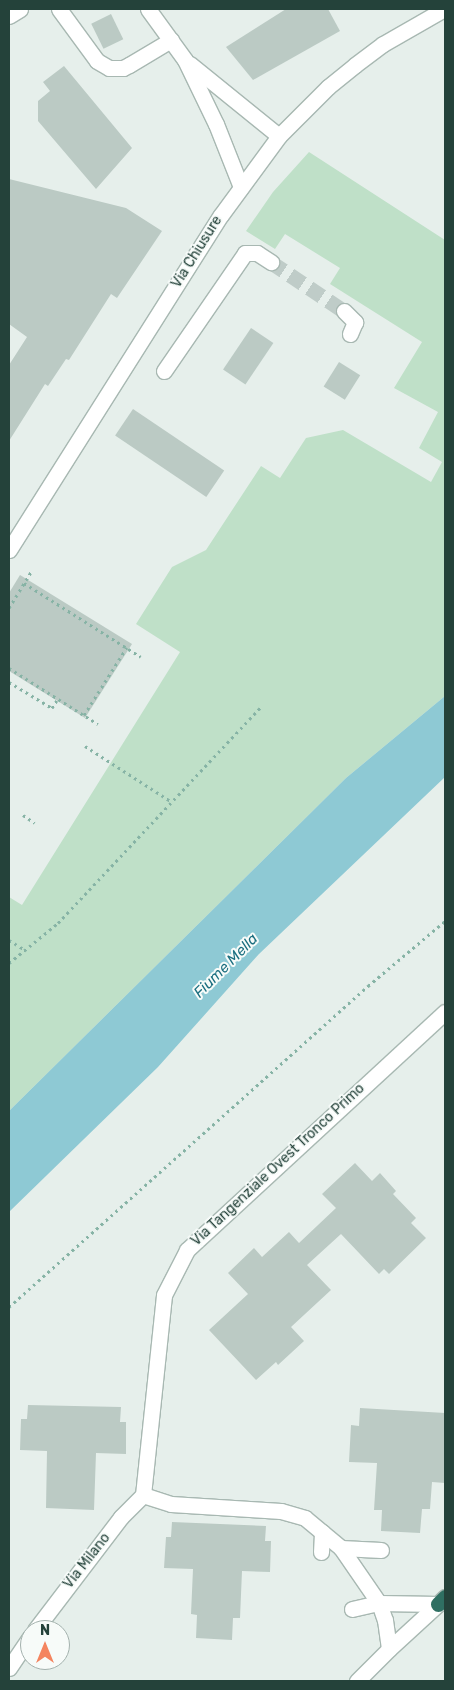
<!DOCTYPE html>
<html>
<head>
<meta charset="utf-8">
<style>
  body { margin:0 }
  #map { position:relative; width:454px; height:1690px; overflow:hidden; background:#e6efeb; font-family:Rubik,sans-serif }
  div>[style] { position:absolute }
  .green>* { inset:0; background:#bfe0c8 }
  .water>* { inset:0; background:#8ec9d4 }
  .building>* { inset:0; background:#bbcac4; transform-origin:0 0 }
  .minor-tunnel>* { height:15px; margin-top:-7.5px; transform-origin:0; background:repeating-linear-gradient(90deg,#bfccc8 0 15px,transparent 0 23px) }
  .path>* { height:3px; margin-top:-1.5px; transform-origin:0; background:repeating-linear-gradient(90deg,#86b3a5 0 2.5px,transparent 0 6.5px) }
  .roads { filter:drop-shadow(1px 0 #a8b8b2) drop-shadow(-1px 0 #a8b8b2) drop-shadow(0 1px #a8b8b2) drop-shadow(0 -1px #a8b8b2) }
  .minor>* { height:15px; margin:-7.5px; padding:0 7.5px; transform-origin:7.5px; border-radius:7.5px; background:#fff }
  .highway>* { height:15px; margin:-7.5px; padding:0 7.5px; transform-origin:7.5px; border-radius:7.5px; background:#2f6f62 }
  span { translate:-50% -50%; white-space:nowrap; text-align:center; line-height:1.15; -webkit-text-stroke:4px #f7fbf9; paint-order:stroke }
  .street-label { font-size:14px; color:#24423a }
  .water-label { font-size:15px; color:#1c6f80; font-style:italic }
  .frame { position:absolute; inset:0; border:10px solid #24423a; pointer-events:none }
  .north { position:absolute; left:20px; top:1620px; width:50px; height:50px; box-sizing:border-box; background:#f7fbf9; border:1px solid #a3b1ad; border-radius:50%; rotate:0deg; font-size:14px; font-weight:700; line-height:20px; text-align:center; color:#24423a }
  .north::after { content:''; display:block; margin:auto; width:18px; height:22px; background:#f4845f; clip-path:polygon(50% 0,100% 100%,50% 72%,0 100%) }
</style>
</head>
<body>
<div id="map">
  <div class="green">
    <div style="clip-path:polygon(309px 152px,445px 240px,445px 696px,346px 778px,9px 1111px,9px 897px,22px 905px,180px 652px,136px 624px,172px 567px,206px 550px,261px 466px,280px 478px,306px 438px,343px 430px,431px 482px,442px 462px,419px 448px,438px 412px,394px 388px,422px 342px,330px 284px,340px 268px,285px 234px,275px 249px,246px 231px,273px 192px)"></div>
  </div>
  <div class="water">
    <div style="clip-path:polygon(445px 696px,445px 777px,259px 954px,158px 1067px,9px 1212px,9px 1111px,346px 778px)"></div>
  </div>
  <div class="building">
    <div style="clip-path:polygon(286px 9px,328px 9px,340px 31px,253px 80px,226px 47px)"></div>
    <div style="left:111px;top:14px;width:28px;height:22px;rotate:64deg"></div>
    <div style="clip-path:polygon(64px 66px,132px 148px,96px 189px,38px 121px,38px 101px,50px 91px,43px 82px)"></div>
    <div style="clip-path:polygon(9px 179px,126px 208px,162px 231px,117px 298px,111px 294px,69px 360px,66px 359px,48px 386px,45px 384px,9px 441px,9px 365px,27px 337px,9px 324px)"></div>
    <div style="left:251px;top:328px;width:27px;height:50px;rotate:34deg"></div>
    <div style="left:339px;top:362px;width:25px;height:29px;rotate:32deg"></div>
    <div style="left:133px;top:409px;width:110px;height:32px;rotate:34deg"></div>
    <div style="clip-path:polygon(20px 575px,132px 644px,85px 718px,9px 671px,9px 593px)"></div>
    <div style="clip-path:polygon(355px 1163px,372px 1181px,380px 1173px,396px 1191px,393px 1194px,416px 1218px,411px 1223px,426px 1238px,389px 1274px,384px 1269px,379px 1274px,341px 1234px,307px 1265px,331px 1290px,291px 1327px,304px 1341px,278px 1365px,276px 1362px,256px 1380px,209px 1330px,248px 1294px,228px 1273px,254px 1248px,262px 1257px,289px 1232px,299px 1243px,336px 1208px,322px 1194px)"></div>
    <div style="clip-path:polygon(28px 1405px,121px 1407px,120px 1422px,126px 1422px,126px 1454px,96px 1453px,94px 1510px,46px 1508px,47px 1451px,20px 1450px,21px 1419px,27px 1419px)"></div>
    <div style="clip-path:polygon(360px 1408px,445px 1413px,445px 1483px,432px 1482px,430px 1509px,422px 1509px,420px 1533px,381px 1531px,382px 1510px,374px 1510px,377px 1463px,349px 1462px,351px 1425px,359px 1426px)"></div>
    <div style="clip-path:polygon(172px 1522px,266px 1526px,265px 1541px,271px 1541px,270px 1572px,242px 1571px,240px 1618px,233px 1618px,232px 1640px,196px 1638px,197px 1615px,191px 1614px,193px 1569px,164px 1568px,166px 1537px,171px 1537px)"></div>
  </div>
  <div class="minor-tunnel">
    <div style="left:271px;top:262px;width:88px;rotate:33.9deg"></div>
  </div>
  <div class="path">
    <div style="left:24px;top:583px;width:138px;rotate:32.3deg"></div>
    <div style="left:9px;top:608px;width:42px;rotate:-58.6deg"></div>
    <div style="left:9px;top:668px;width:105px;rotate:32.2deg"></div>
    <div style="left:9px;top:682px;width:50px;rotate:31.2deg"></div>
    <div style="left:52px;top:708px;width:9px;rotate:-58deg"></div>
    <div style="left:84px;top:715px;width:80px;rotate:-57.7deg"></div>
    <div style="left:85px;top:746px;width:103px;rotate:32.8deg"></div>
    <div style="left:23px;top:815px;width:14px;rotate:34deg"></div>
    <div style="left:9px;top:940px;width:19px;rotate:32deg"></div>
    <div style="left:9px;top:963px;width:63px;rotate:-39.2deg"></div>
    <div style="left:58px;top:923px;width:296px;rotate:-46.8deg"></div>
    <div style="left:9px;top:1307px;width:482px;rotate:-41.8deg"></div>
    <div style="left:368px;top:986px;width:101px;rotate:-40.2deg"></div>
  </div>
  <div class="roads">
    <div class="minor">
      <div style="left:59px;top:9px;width:64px;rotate:53.8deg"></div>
      <div style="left:97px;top:61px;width:14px;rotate:30deg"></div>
      <div style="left:109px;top:68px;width:14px"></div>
      <div style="left:123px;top:68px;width:7px;rotate:-27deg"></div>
      <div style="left:129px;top:65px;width:49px;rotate:-30.8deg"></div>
      <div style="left:148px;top:9px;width:63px;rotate:54deg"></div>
      <div style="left:185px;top:60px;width:71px;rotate:64.2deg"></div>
      <div style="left:216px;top:124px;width:68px;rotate:68.4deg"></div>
      <div style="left:9px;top:16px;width:13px;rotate:-32deg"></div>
      <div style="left:190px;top:64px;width:114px;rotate:39deg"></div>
      <div style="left:344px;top:311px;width:16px;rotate:45deg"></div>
      <div style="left:355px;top:322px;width:13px;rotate:113deg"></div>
      <div style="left:164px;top:371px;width:143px;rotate:-55.5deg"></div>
      <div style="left:245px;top:253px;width:12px"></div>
      <div style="left:257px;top:253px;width:17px;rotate:33deg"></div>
      <div style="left:9px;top:550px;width:396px;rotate:-57.7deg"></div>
      <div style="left:221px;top:215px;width:98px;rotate:-53.7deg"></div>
      <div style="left:279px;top:136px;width:69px;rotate:-45deg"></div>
      <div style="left:328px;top:87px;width:35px;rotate:-39deg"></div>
      <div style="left:355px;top:65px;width:35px;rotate:-37deg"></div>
      <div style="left:383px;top:44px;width:70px;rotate:-29.8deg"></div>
      <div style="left:143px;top:1495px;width:201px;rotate:-84deg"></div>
      <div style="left:164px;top:1295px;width:51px;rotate:-62.9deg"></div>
      <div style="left:187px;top:1250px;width:351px;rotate:-42.7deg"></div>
      <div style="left:143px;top:1495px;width:29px;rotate:18deg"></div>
      <div style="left:171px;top:1504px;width:110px;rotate:3.6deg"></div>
      <div style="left:281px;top:1511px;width:25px;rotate:16deg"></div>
      <div style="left:305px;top:1518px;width:47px;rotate:39.8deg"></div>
      <div style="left:341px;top:1548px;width:67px;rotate:55.4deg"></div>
      <div style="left:379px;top:1603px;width:18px;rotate:71deg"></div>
      <div style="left:385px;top:1620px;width:29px;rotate:82deg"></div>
      <div style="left:341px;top:1548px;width:40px;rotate:2.9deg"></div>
      <div style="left:321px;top:1552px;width:20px;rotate:-87deg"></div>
      <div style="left:352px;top:1609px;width:28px;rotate:-13deg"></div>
      <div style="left:379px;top:1603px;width:59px;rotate:1deg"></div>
      <div style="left:35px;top:1630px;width:142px;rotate:-52.7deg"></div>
      <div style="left:121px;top:1517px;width:31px;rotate:-45deg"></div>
      <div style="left:9px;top:1668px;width:37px;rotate:-56deg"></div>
      <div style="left:357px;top:1681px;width:45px;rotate:-45deg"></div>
      <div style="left:389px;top:1649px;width:67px;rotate:-42.6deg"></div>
    </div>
    <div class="highway">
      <div style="left:438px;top:1604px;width:10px;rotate:-45deg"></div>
    </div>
  </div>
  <div class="street-label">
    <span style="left:197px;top:252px;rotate:-58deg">Via Chiusure</span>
    <span style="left:278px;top:1165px;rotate:-43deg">Via Tangenziale Ovest Tronco Primo</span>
    <span style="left:87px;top:1561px;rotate:-52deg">Via Milano</span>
  </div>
  <div class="water-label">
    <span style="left:226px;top:966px;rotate:-45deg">Fiume Mella</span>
  </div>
  <div class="frame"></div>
  <div class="north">N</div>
</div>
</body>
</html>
